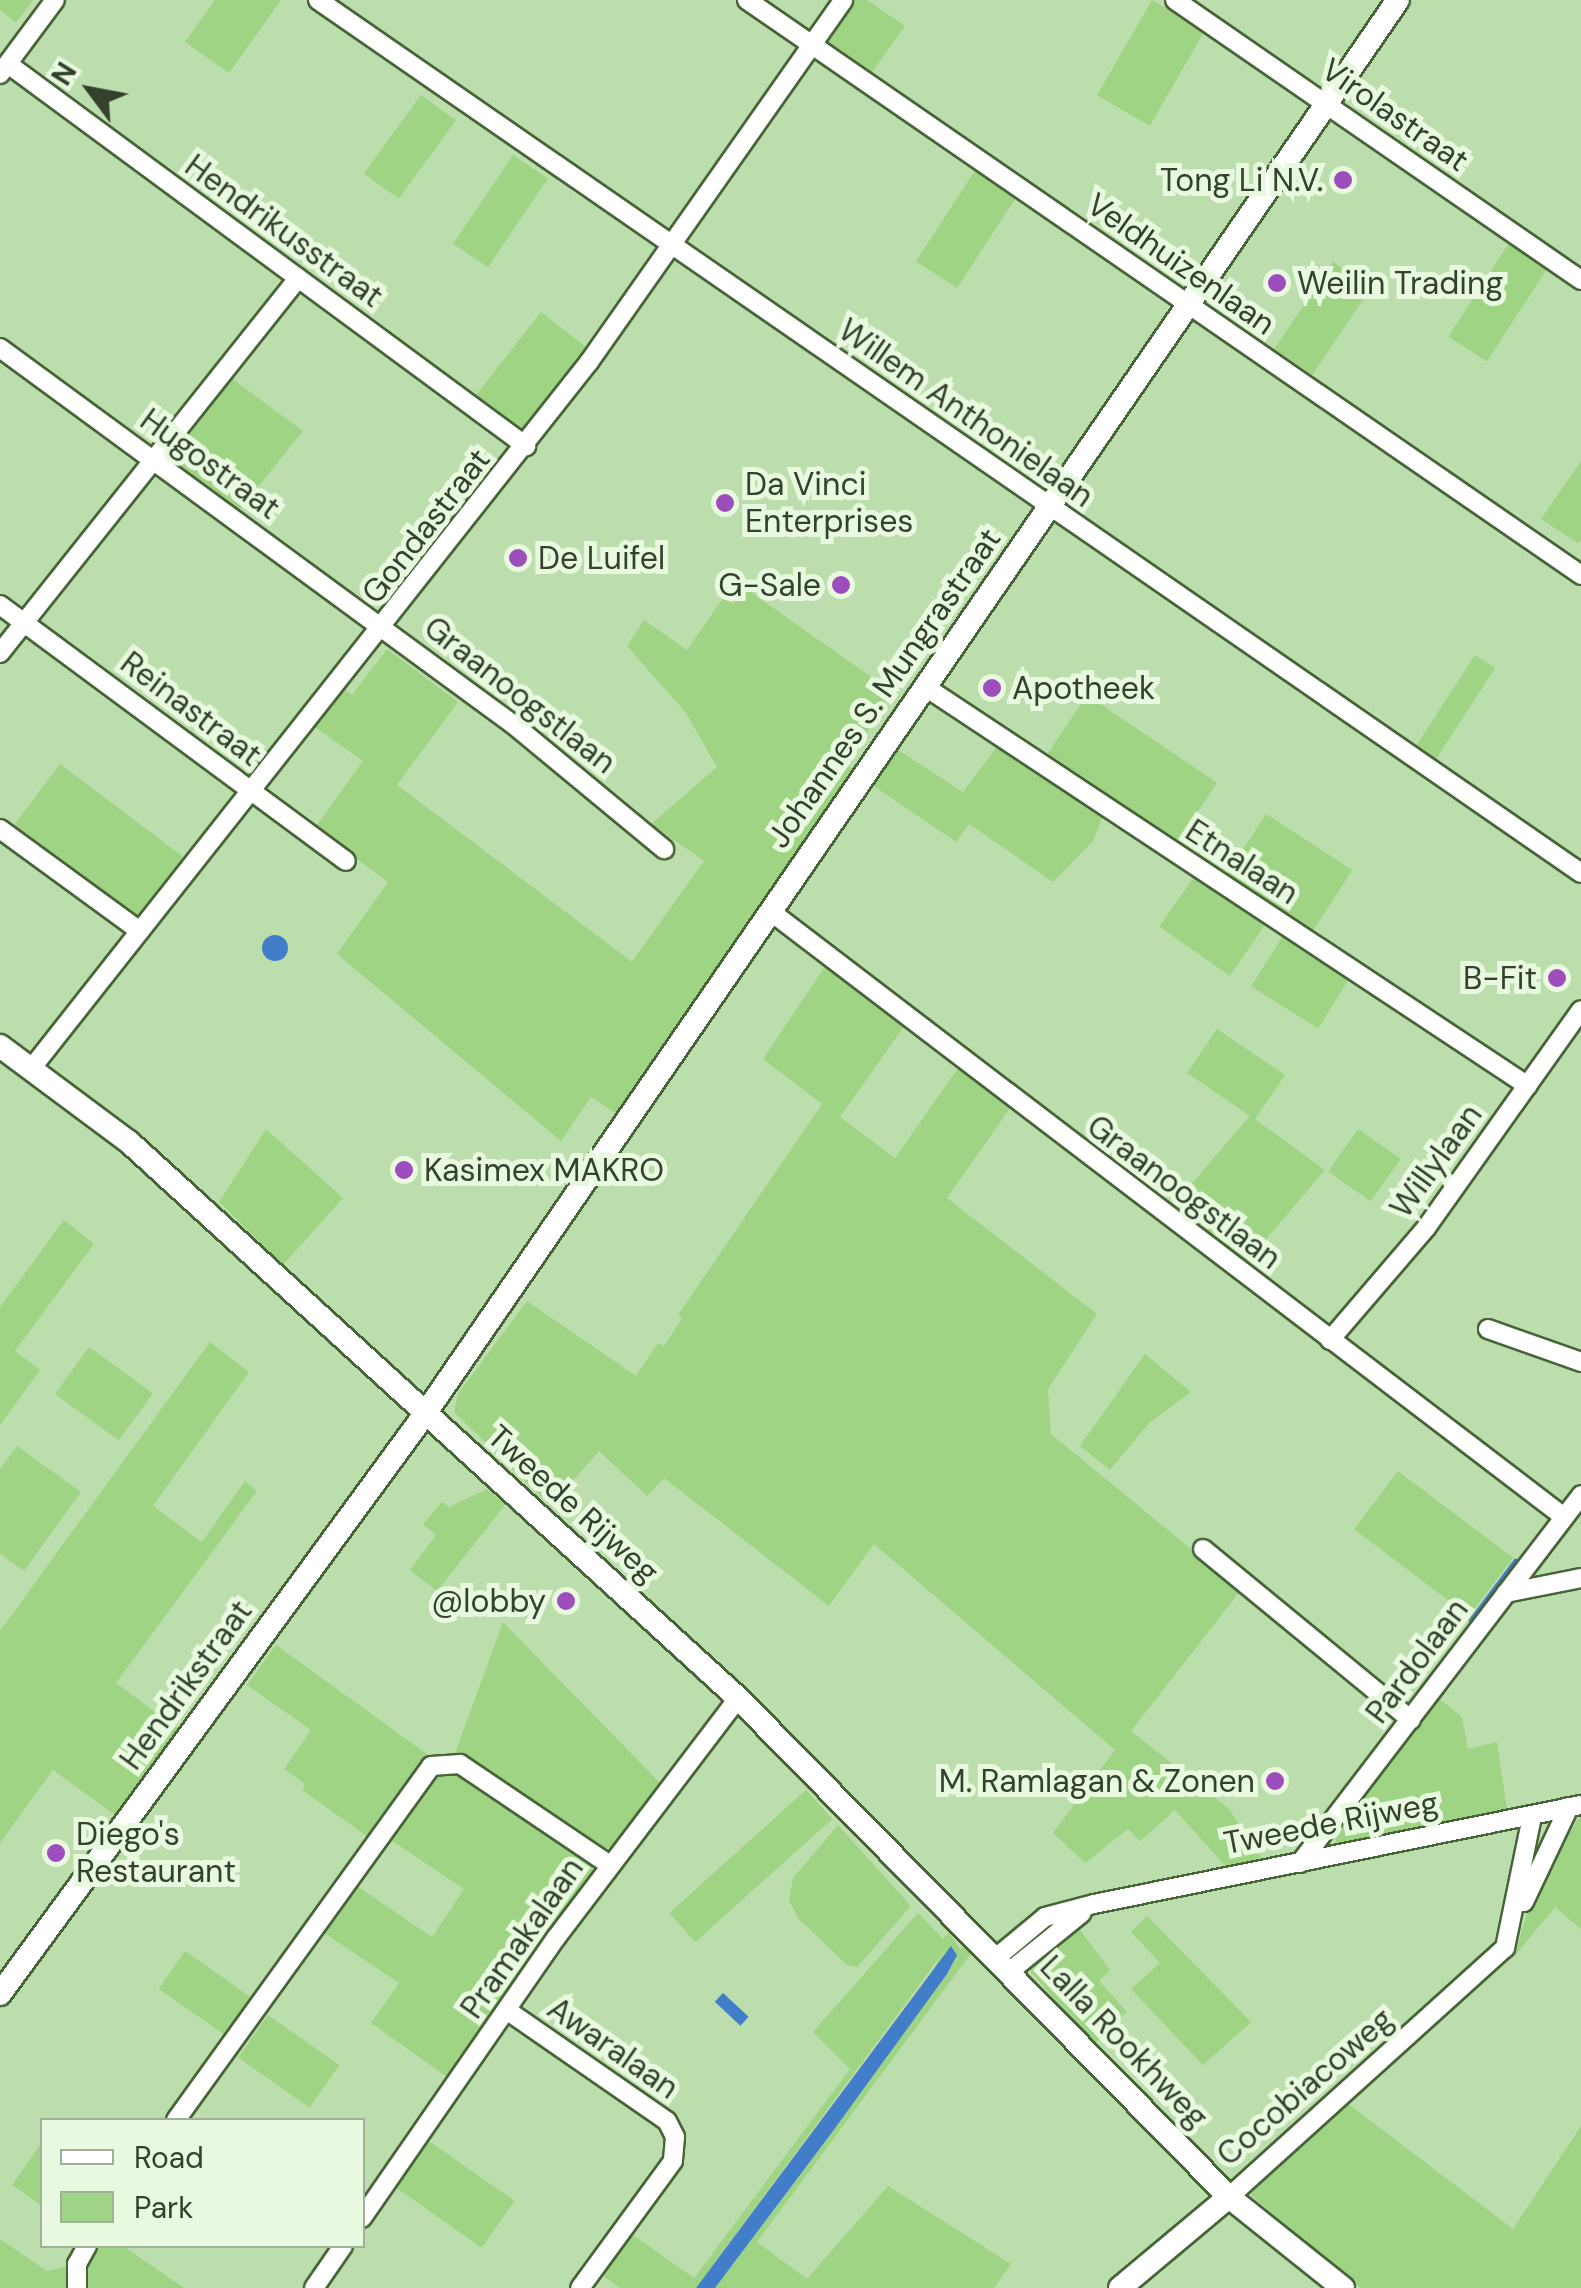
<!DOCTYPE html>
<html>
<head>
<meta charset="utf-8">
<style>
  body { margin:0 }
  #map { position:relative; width:1581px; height:2288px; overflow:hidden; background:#bcdeac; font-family:"DM Sans",sans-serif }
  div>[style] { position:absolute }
  .green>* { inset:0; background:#9fd485; transform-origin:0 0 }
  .water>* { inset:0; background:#427dc9; transform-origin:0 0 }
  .round { border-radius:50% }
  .stream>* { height:5px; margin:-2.5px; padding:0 2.5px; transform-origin:2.5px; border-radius:2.5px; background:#427dc9 }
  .roads { filter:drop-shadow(2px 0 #476438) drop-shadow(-2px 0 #476438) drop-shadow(0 2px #476438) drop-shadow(0 -2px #476438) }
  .minor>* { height:18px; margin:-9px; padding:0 9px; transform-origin:9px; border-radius:9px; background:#fff }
  .tertiary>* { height:22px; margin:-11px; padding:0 11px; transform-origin:11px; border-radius:11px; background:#fff }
  .dots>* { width:28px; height:28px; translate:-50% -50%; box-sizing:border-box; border:5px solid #e8f9e0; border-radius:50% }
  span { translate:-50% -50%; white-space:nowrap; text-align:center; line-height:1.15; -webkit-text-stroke:10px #e8f9e0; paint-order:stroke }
  .street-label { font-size:32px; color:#34412d }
  .poi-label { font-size:32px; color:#34412d }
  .right { translate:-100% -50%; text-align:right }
  .left { translate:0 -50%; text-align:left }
  .legend { position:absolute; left:40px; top:2118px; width:325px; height:130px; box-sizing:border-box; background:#e8f9e0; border:2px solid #a0af98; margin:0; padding:12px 18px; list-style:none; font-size:30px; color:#34412d }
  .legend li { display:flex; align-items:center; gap:20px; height:50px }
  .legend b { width:50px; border:2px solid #a0af98 }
  .north { position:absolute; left:40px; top:40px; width:100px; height:100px; -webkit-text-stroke:8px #e8f9e0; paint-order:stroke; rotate:302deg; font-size:28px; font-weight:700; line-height:40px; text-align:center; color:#34412d }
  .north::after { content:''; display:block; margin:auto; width:35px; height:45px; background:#34412d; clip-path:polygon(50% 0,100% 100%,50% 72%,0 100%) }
</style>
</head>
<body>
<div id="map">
  <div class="green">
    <div style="clip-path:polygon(0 0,33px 0,16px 23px,0 10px)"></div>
    <div style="clip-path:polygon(215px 0,281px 0,229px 73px,185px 42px)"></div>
    <div style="clip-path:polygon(851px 0,867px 0,905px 26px,870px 75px,824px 45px)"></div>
    <div style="left:1152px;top:0;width:61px;height:110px;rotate:30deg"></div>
    <div style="left:421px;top:95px;width:43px;height:97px;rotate:36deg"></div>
    <div style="left:513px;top:155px;width:42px;height:107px;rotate:34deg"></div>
    <div style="left:976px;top:169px;width:49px;height:110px;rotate:33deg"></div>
    <div style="left:1511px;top:240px;width:46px;height:115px;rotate:33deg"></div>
    <div style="left:1333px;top:262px;width:46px;height:105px;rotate:34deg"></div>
    <div style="left:541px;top:312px;width:57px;height:107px;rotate:38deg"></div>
    <div style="clip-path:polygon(227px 375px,303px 431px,236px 514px,175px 462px,170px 448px)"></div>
    <div style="clip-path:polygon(1581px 461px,1581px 540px,1578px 543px,1541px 519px)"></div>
    <div style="clip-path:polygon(745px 588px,888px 689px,886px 705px,845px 763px,856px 771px,620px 1116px,591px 1097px,561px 1141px,337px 954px,388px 882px,315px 828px,363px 761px,312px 725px,342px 688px,352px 695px,387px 649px,458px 702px,397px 785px,632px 962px,704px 861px,651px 824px,717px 767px,686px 713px,627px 646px,644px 620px,687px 650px,723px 598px,733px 604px)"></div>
    <div style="left:1475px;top:655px;width:24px;height:115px;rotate:33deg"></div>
    <div style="left:1087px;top:695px;width:157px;height:78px;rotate:34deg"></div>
    <div style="clip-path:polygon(999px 744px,1103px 815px,1093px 841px,1053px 882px,969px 824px,956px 842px,868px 782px,892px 746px,963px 792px)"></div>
    <div style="left:60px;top:764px;width:154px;height:77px;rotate:37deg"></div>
    <div style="left:1266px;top:814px;width:103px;height:77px;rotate:33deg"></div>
    <div style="left:1196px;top:874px;width:86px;height:64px;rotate:35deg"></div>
    <div style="left:1284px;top:934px;width:79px;height:62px;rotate:32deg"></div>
    <div style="clip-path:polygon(828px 962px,907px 1022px,840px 1117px,895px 1158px,961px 1064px,1013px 1104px,947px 1198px,1097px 1314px,1048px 1389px,1051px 1434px,1241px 1590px,1131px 1731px,1229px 1809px,1265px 1863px,1229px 1870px,1175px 1810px,1140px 1841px,1128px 1829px,1085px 1863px,1053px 1833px,1115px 1750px,874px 1544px,829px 1606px,664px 1478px,647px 1496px,599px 1451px,551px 1506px,454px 1412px,458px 1394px,527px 1301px,636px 1376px,658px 1343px,664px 1346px,682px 1318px,678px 1315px,822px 1104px,763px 1059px)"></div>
    <div style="clip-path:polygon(1217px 1029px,1285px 1075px,1255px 1119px,1325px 1170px,1244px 1265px,1169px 1210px,1250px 1116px,1187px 1073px)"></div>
    <div style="clip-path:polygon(266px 1129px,343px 1198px,283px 1265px,219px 1202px)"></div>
    <div style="left:1358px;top:1129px;width:52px;height:52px;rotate:35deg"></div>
    <div style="clip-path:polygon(64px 1220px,94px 1244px,15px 1351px,40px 1370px,0 1425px,0 1307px)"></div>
    <div style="clip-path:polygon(210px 1342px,249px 1372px,153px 1506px,202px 1542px,245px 1481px,257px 1491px,116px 1683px,185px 1734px,122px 1820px,53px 1770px,0 1843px,0 1631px)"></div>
    <div style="left:89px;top:1347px;width:79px;height:58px;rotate:36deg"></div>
    <div style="clip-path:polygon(1145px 1354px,1191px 1392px,1149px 1423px,1110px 1470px,1080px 1446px)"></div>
    <div style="clip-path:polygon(17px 1446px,81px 1492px,24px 1571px,0 1554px,0 1469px)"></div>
    <div style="left:1398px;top:1471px;width:144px;height:73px;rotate:37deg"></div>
    <div style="clip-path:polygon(487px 1489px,505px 1505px,437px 1591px,410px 1570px,436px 1535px,423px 1524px,442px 1502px,449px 1507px)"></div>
    <div style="clip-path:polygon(503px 1622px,661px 1784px,614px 1849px,593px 1845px,454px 1756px)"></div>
    <div style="clip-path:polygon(276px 1645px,431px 1757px,368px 1837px,302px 1790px,305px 1784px,284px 1769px,311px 1730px,247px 1685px)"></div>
    <div style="clip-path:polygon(1437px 1697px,1462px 1717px,1468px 1749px,1497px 1742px,1508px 1816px,1338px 1847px,1332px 1829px)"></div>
    <div style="clip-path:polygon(452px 1768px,588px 1857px,593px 1871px,453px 2081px,371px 2023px,399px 1983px,318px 1929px,351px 1882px,432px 1937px,464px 1889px,385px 1836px,431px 1772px)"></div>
    <div style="left:806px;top:1790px;width:39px;height:184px;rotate:48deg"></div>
    <div style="clip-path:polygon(1581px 1813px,1581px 1929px,1555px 1907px,1514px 1957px,1530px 1903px)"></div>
    <div style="clip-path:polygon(838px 1825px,911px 1906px,857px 1967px,847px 1965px,798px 1918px,789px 1900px,793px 1878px)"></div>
    <div style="clip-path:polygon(918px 1913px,943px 1939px,949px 1932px,960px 1949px,970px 1945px,972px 1952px,757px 2242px,807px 2279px,888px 2186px,1011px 2264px,994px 2288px,715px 2288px,830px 2135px,947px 1947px,696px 2288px,620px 2288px,599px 2273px,629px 2232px,694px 2278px,850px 2069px,813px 2032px)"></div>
    <div style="clip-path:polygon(1147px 1916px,1251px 2022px,1203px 2065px,1131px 1989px,1160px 1963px,1131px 1932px)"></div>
    <div style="clip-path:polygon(1077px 1926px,1110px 1970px,1099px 1981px,1127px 2012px,1093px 2045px,1031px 1972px,1032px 1963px)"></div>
    <div style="left:185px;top:1951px;width:84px;height:46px;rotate:35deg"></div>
    <div style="left:268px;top:2015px;width:87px;height:52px;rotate:35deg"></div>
    <div style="clip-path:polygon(1347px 2103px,1513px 2229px,1581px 2126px,1581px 2288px,1360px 2288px,1251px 2195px,1270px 2167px)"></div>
    <div style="left:426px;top:2139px;width:108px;height:57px;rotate:35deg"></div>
    <div style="clip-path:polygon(42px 2142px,42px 2206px,12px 2185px)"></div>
    <div style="clip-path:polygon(0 2239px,47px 2271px,66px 2267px,66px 2288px,0 2288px)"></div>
    <div style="clip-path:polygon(93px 2246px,123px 2246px,184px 2288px,82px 2288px,81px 2264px)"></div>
  </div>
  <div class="water">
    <div class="round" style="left:262px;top:935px;width:26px;height:26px"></div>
    <div style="clip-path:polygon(951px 1946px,957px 1955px,947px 1974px,830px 2135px,715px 2288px,696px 2288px)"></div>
    <div style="left:723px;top:1993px;width:35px;height:12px;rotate:43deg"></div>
  </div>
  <div class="stream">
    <div style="left:1471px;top:1620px;width:74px;rotate:-53.3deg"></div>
  </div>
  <div class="roads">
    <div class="minor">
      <div style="left:318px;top:0;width:1535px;rotate:34.65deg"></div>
      <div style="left:747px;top:0;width:1013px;rotate:34.58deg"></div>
      <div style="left:1175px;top:0;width:493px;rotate:34.6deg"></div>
      <div style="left:8px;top:64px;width:644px;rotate:36.41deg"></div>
      <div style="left:0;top:74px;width:92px;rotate:-53.4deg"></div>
      <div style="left:0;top:348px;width:637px;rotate:36.26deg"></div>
      <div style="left:514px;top:725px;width:195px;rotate:39.6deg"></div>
      <div style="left:0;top:605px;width:430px;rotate:36.5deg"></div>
      <div style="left:0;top:653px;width:479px;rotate:-51.5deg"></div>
      <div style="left:924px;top:686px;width:724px;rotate:33.51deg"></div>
      <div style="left:0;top:829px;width:173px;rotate:36.1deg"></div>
      <div style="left:770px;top:911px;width:999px;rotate:37.35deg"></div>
      <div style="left:31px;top:1069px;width:901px;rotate:-51.72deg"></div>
      <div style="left:589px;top:362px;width:442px;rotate:-54.9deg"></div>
      <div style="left:1488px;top:1329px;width:99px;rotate:19.5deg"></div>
      <div style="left:1330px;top:1340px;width:148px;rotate:-49.4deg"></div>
      <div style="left:1426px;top:1228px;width:267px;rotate:-54.6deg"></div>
      <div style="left:1203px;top:1549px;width:269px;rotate:39.4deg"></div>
      <div style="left:1506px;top:1593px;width:76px;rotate:-11.3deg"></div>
      <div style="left:1300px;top:1863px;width:463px;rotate:-52.6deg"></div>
      <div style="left:1524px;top:1902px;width:105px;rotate:-64.7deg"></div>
      <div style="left:997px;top:1957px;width:62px;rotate:-39.8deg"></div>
      <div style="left:1045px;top:1917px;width:51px;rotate:-14.9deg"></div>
      <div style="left:1094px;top:1904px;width:497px;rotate:-11.5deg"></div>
      <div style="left:1010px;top:1971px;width:92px;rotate:-38.9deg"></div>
      <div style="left:508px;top:2011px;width:193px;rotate:34.7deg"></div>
      <div style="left:667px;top:2121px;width:18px;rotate:63deg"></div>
      <div style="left:675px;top:2137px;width:24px;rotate:95deg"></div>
      <div style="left:673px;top:2161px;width:157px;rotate:126.2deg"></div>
      <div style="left:176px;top:2120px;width:436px;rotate:-54.2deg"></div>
      <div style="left:431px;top:1766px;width:29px;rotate:-4deg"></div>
      <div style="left:460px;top:1764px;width:181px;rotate:34deg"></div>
      <div style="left:1229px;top:2197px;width:372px;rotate:-42.1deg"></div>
      <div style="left:1505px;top:1948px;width:135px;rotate:-78.4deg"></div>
      <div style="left:362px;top:2218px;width:341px;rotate:-55.3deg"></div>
      <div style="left:556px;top:1938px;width:301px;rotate:-52.8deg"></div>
      <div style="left:77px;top:2288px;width:24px;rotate:-90deg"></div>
      <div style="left:77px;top:2264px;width:21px;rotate:-61deg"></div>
      <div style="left:314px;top:2288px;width:51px;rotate:-55.4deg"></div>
    </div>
    <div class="tertiary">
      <div style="left:0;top:1046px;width:161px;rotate:36.7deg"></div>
      <div style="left:129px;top:1142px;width:825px;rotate:42.4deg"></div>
      <div style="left:738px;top:1698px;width:700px;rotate:45.46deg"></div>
      <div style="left:1229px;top:2197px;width:146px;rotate:38.6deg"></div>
      <div style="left:0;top:1994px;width:719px;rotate:-53.77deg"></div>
      <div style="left:425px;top:1414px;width:1716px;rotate:-55.47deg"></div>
      <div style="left:1120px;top:2288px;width:142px;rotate:-39.9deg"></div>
    </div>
  </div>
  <div class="dots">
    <div style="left:1343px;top:180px;background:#9e4dbc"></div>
    <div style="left:1277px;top:283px;background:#9e4dbc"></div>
    <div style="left:725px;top:503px;background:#9e4dbc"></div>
    <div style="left:518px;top:558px;background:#9e4dbc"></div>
    <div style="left:841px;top:585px;background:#9e4dbc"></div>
    <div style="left:992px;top:688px;background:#9e4dbc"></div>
    <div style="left:1557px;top:978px;background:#9e4dbc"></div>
    <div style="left:404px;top:1170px;background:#9e4dbc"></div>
    <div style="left:566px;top:1601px;background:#9e4dbc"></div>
    <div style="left:1275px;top:1781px;background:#9e4dbc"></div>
    <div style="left:56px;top:1853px;background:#9e4dbc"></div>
  </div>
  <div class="street-label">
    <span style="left:1395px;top:115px;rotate:35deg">Virolastraat</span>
    <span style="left:284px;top:231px;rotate:36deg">Hendrikusstraat</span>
    <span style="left:1181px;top:264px;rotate:35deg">Veldhuizenlaan</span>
    <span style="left:966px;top:413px;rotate:35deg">Willem Anthonielaan</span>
    <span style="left:210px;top:464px;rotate:36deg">Hugostraat</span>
    <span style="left:426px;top:526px;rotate:-52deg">Gondastraat</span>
    <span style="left:884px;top:688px;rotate:-55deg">Johannes S. Mungrastraat</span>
    <span style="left:520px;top:695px;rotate:38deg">Graanoogstlaan</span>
    <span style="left:191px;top:709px;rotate:37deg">Reinastraat</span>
    <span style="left:1242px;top:862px;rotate:33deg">Etnalaan</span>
    <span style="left:1436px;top:1161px;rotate:-54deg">Willylaan</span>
    <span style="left:1184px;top:1192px;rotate:37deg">Graanoogstlaan</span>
    <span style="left:573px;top:1504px;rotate:42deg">Tweede Rijweg</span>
    <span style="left:1417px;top:1661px;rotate:-53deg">Pardolaan</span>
    <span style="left:186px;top:1685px;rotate:-54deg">Hendrikstraat</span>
    <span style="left:1331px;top:1823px;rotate:-11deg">Tweede Rijweg</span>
    <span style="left:522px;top:1938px;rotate:-55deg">Pramakalaan</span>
    <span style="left:1124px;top:2042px;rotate:46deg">Lalla Rookhweg</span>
    <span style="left:613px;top:2048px;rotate:35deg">Awaralaan</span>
    <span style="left:1305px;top:2087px;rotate:-41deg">Cocobiacoweg</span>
  </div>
  <div class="poi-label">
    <span class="right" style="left:1323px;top:180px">Tong Li N.V.</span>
    <span class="left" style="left:1297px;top:283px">Weilin Trading</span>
    <span class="left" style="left:745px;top:503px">Da Vinci<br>Enterprises</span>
    <span class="left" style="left:538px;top:558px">De Luifel</span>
    <span class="right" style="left:821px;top:585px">G-Sale</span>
    <span class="left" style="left:1012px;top:688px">Apotheek</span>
    <span class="right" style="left:1537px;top:978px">B-Fit</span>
    <span class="left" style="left:424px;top:1170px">Kasimex MAKRO</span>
    <span class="right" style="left:546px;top:1601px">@lobby</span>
    <span class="right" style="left:1255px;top:1781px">M. Ramlagan &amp; Zonen</span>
    <span class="left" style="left:76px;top:1853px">Diego's<br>Restaurant</span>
  </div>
  <ul class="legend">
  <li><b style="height:12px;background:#fff"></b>Road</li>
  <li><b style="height:28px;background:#9fd485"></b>Park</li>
  </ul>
  <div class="north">N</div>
</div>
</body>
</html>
